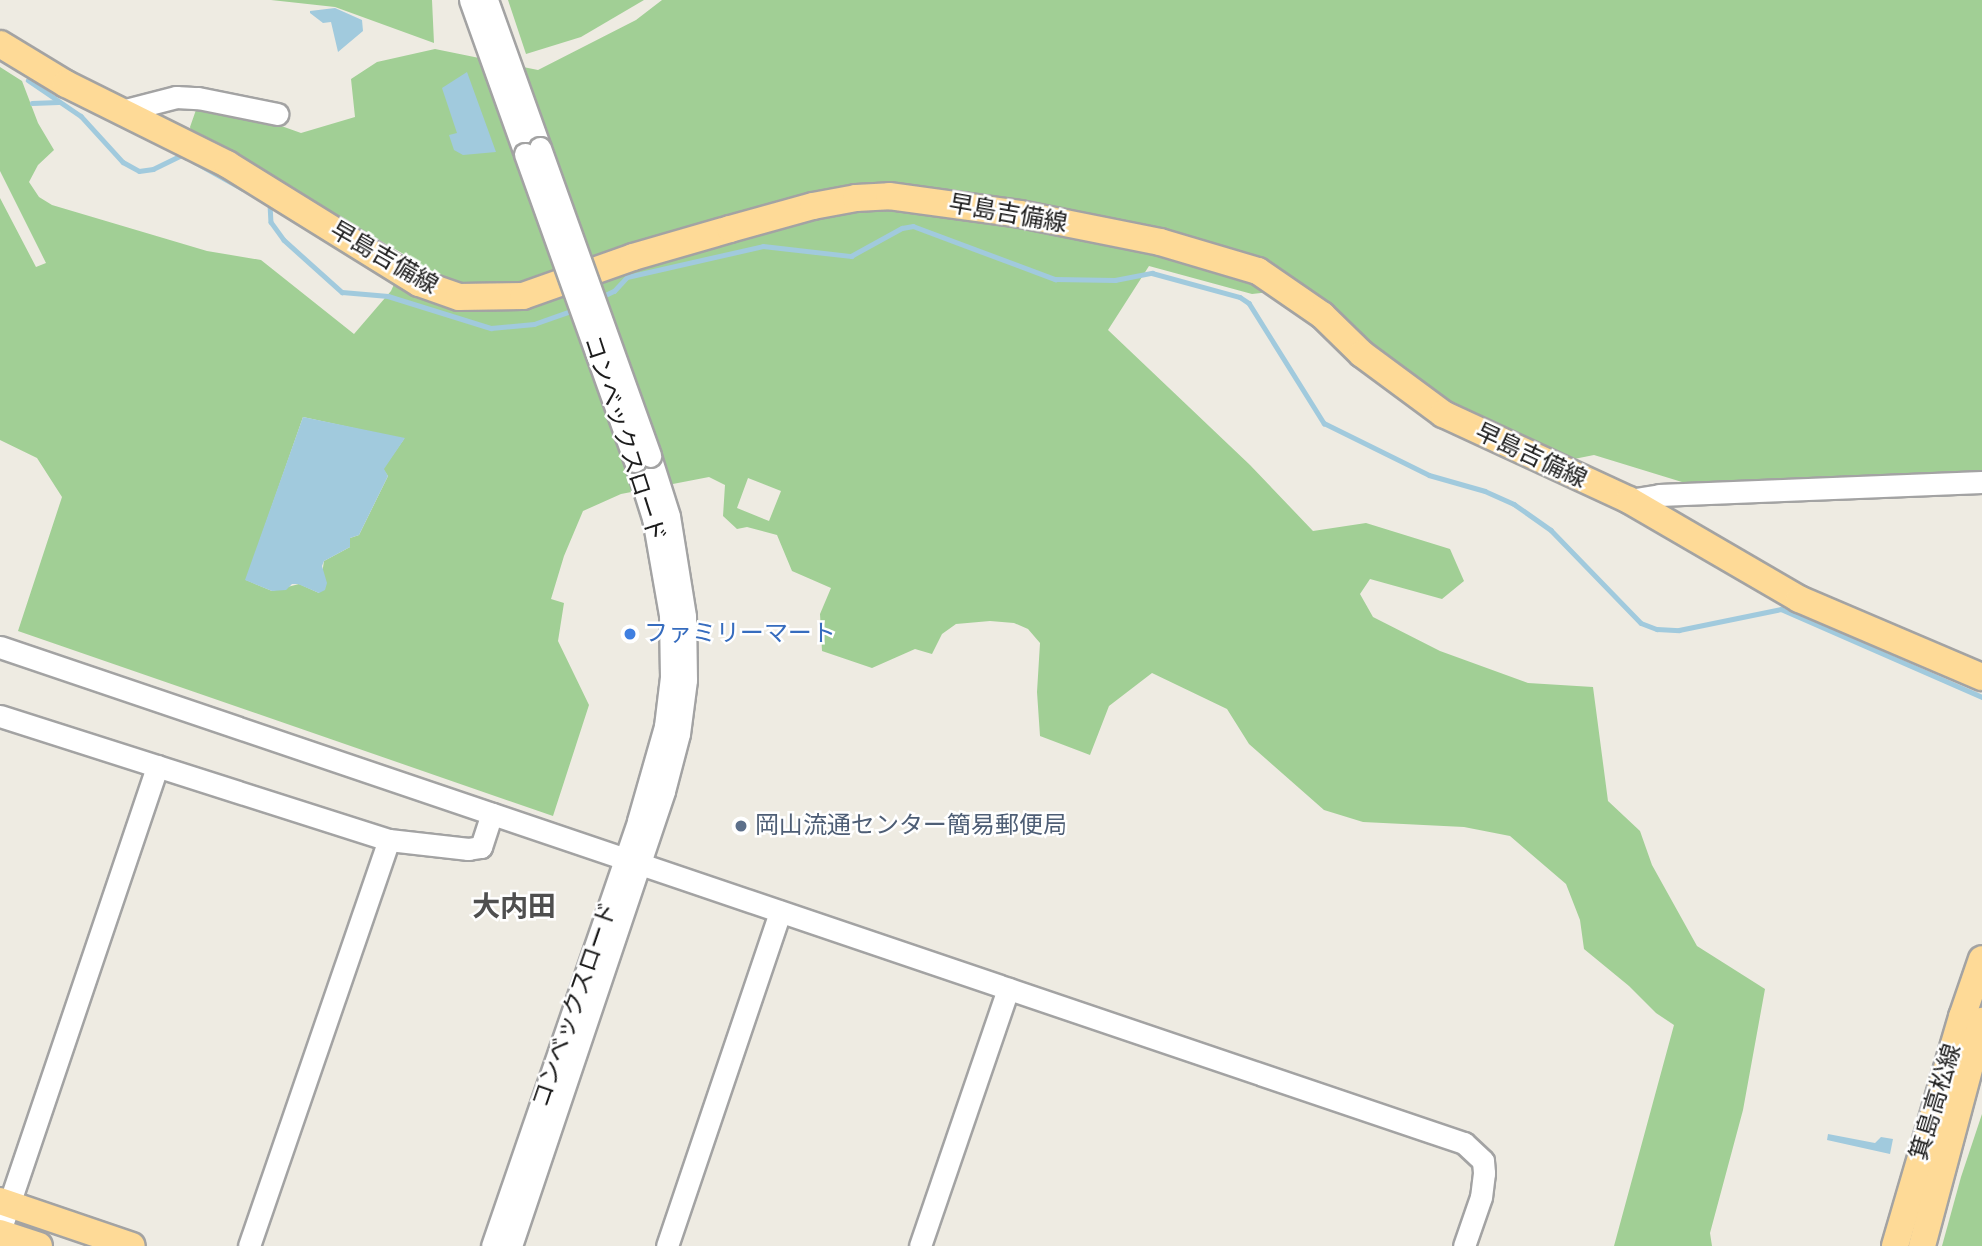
<!DOCTYPE html>
<html>
<head>
<meta charset="utf-8">
<style>
  body { margin:0 }
  #map { position:relative; width:1982px; height:1246px; overflow:hidden; background:#eeebe2; font-family:"DejaVu Sans","Noto Sans JP",sans-serif }
  div>[style] { position:absolute }
  .forest>* { inset:0; background:#a1cf95 }
  .water>* { inset:0; background:#a1cadd }
  .stream>* { height:4.5px; margin:-2.25px; padding:0 2.25px; transform-origin:2.25px; border-radius:2.25px; background:#a1cadd }
  .roads { filter:drop-shadow(2px 0 #a3a3a3) drop-shadow(-2px 0 #a3a3a3) drop-shadow(0 2px #a3a3a3) drop-shadow(0 -2px #a3a3a3) }
  .minor>* { height:21px; margin:-10.5px; padding:0 10.5px; transform-origin:10.5px; border-radius:10.5px; background:#fff }
  .major>* { height:26px; margin:-13px; padding:0 13px; transform-origin:13px; border-radius:13px; background:#feda97 }
  .bridges { filter:drop-shadow(2px 0 #a3a3a3) drop-shadow(-2px 0 #a3a3a3) drop-shadow(0 2px #a3a3a3) drop-shadow(0 -2px #a3a3a3) }
  .minor-bridge>* { height:21px; margin:-10.5px; padding:0 10.5px; transform-origin:10.5px; border-radius:10.5px; background:#fff }
  .dots>* { width:19px; height:19px; translate:-50% -50%; box-sizing:border-box; border:4px solid #fff; border-radius:50% }
  span { translate:-50% -50%; white-space:nowrap; text-align:center; line-height:1.15; -webkit-text-stroke:5px #fff; paint-order:stroke }
  .street-label { font-size:24px; color:#1c1c1c }
  .shop-label { font-size:24px; color:#366cbe }
  .left { translate:0 -50%; text-align:left }
  .service-label { font-size:24px; color:#4e5e75 }
  .quarter-label { font-size:28px; color:#4f4f4f; font-weight:700 }
</style>
</head>
<body>
<div id="map">
  <div class="forest">
    <div style="clip-path:polygon(271px 0,432px 0,434px 43px,335px 7px)"></div>
    <div style="clip-path:polygon(508px 0,644px 0,581px 37px,526px 54px)"></div>
    <div style="clip-path:polygon(evenodd,662px 0,1982px 0,1982px 472px,1695px 486px,1594px 455px,1564px 461px,1444px 402px,1297px 289px,1252px 294px,1149px 266px,1108px 330px,1250px 465px,1313px 531px,1366px 523px,1450px 549px,1464px 581px,1442px 599px,1370px 579px,1360px 594px,1373px 617px,1440px 651px,1528px 683px,1593px 687px,1608px 801px,1640px 831px,1652px 865px,1697px 946px,1765px 989px,1743px 1110px,1710px 1233px,1712px 1246px,1614px 1246px,1674px 1025px,1656px 1013px,1629px 986px,1584px 949px,1580px 920px,1566px 884px,1510px 836px,1464px 827px,1363px 822px,1324px 810px,1249px 744px,1227px 709px,1152px 673px,1109px 706px,1090px 755px,1040px 736px,1037px 692px,1040px 643px,1028px 629px,1014px 623px,990px 621px,956px 624px,942px 634px,932px 654px,915px 649px,872px 668px,822px 651px,820px 614px,831px 588px,792px 571px,777px 535px,747px 527px,737px 529px,723px 516px,725px 485px,709px 477px,621px 494px,583px 511px,564px 556px,551px 599px,564px 603px,558px 641px,589px 705px,553px 816px,18px 631px,62px 497px,37px 458px,0 440px,0 198px,36px 267px,46px 263px,0 171px,0 67px,22px 81px,38px 123px,54px 150px,38px 165px,29px 182px,39px 197px,52px 205px,207px 251px,261px 260px,354px 334px,391px 291px,407px 256px,214px 145px,192px 135px,190px 127px,197px 107px,248px 114px,301px 133px,355px 117px,351px 79px,377px 62px,435px 49px,538px 70px,636px 20px,662px 0,303px 417px,404px 439px,383px 469px,388px 476px,359px 535px,350px 538px,350px 547px,324px 561px,319px 593px,299px 584px,272px 591px,246px 580px,303px 417px,662px 0,748px 478px,781px 491px,769px 521px,737px 508px,748px 478px)"></div>
    <div style="clip-path:polygon(1982px 1114px,1982px 1246px,1942px 1246px,1961px 1177px)"></div>
  </div>
  <div class="water">
    <div style="clip-path:polygon(335px 8px,362px 20px,363px 31px,338px 52px,331px 22px,323px 23px,310px 13px,310px 11px)"></div>
    <div style="clip-path:polygon(467px 72px,496px 152px,463px 155px,454px 150px,449px 135px,457px 133px,442px 88px)"></div>
    <div style="clip-path:polygon(303px 417px,405px 438px,384px 469px,388px 476px,359px 535px,350px 538px,350px 547px,324px 561px,322px 566px,327px 583px,325px 590px,319px 593px,298px 584px,292px 584px,286px 590px,272px 591px,245px 580px)"></div>
    <div style="clip-path:polygon(1828px 1134px,1875px 1143px,1881px 1137px,1893px 1139px,1890px 1154px,1827px 1140px)"></div>
  </div>
  <div class="stream">
    <div style="left:28px;top:80px;width:64px;rotate:34.2deg"></div>
    <div style="left:81px;top:116px;width:62px;rotate:47.6deg"></div>
    <div style="left:123px;top:162px;width:18px;rotate:29deg"></div>
    <div style="left:139px;top:171px;width:14px;rotate:-8deg"></div>
    <div style="left:153px;top:169px;width:32px;rotate:-26deg"></div>
    <div style="left:182px;top:155px;width:4px;rotate:34deg"></div>
    <div style="left:32px;top:103px;width:26px;rotate:-2deg"></div>
    <div style="left:193px;top:161px;width:57px;rotate:29.2deg"></div>
    <div style="left:266px;top:202px;width:4px;rotate:27deg"></div>
    <div style="left:270px;top:204px;width:18px;rotate:87deg"></div>
    <div style="left:271px;top:222px;width:22px;rotate:54deg"></div>
    <div style="left:284px;top:240px;width:78px;rotate:41.9deg"></div>
    <div style="left:342px;top:292px;width:46px;rotate:5deg"></div>
    <div style="left:388px;top:296px;width:108px;rotate:17.3deg"></div>
    <div style="left:491px;top:328px;width:43px;rotate:-5.3deg"></div>
    <div style="left:534px;top:324px;width:42px;rotate:-19.3deg"></div>
    <div style="left:601px;top:297px;width:14px;rotate:-25deg"></div>
    <div style="left:614px;top:291px;width:19px;rotate:-47deg"></div>
    <div style="left:627px;top:277px;width:139px;rotate:-12.8deg"></div>
    <div style="left:763px;top:246px;width:89px;rotate:6.5deg"></div>
    <div style="left:851px;top:256px;width:58px;rotate:-28.8deg"></div>
    <div style="left:902px;top:228px;width:11px;rotate:-10deg"></div>
    <div style="left:913px;top:226px;width:152px;rotate:20.5deg"></div>
    <div style="left:1055px;top:279px;width:60px;rotate:1deg"></div>
    <div style="left:1115px;top:280px;width:38px;rotate:-11deg"></div>
    <div style="left:1152px;top:273px;width:91px;rotate:15.3deg"></div>
    <div style="left:1240px;top:297px;width:11px;rotate:34deg"></div>
    <div style="left:1249px;top:303px;width:142px;rotate:58deg"></div>
    <div style="left:1324px;top:423px;width:117px;rotate:26.3deg"></div>
    <div style="left:1429px;top:475px;width:58px;rotate:15.9deg"></div>
    <div style="left:1485px;top:491px;width:32px;rotate:24deg"></div>
    <div style="left:1514px;top:504px;width:45px;rotate:35.1deg"></div>
    <div style="left:1551px;top:530px;width:129px;rotate:45.9deg"></div>
    <div style="left:1641px;top:623px;width:17px;rotate:21deg"></div>
    <div style="left:1657px;top:629px;width:22px;rotate:3deg"></div>
    <div style="left:1679px;top:630px;width:104px;rotate:-11.6deg"></div>
    <div style="left:1781px;top:609px;width:219px;rotate:23.6deg"></div>
  </div>
  <div class="roads">
    <div class="minor">
      <div style="left:470px;top:0;width:164px;rotate:70.3deg"></div>
      <div style="left:487px;top:0;width:157px;rotate:70.3deg"></div>
      <div style="left:122px;top:111px;width:56px;rotate:-14.5deg"></div>
      <div style="left:176px;top:97px;width:22px;rotate:3deg"></div>
      <div style="left:198px;top:98px;width:81px;rotate:11.4deg"></div>
      <div style="left:1629px;top:500px;width:30px;rotate:-9deg"></div>
      <div style="left:1659px;top:495px;width:323px;rotate:-2.3deg"></div>
      <div style="left:0;top:647px;width:1546px;rotate:18.72deg"></div>
      <div style="left:1464px;top:1143px;width:26px;rotate:43deg"></div>
      <div style="left:1483px;top:1161px;width:12px;rotate:85deg"></div>
      <div style="left:1484px;top:1173px;width:24px;rotate:97deg"></div>
      <div style="left:1481px;top:1197px;width:52px;rotate:109.1deg"></div>
      <div style="left:0;top:716px;width:408px;rotate:17.7deg"></div>
      <div style="left:389px;top:840px;width:80px;rotate:6.5deg"></div>
      <div style="left:468px;top:849px;width:13px;rotate:-9deg"></div>
      <div style="left:481px;top:847px;width:35px;rotate:-72deg"></div>
      <div style="left:0;top:1231px;width:491px;rotate:-71.3deg"></div>
      <div style="left:249px;top:1246px;width:429px;rotate:-71deg"></div>
      <div style="left:492px;top:1246px;width:449px;rotate:-71deg"></div>
      <div style="left:638px;top:821px;width:99px;rotate:-74.1deg"></div>
      <div style="left:665px;top:726px;width:49px;rotate:-83deg"></div>
      <div style="left:671px;top:677px;width:62px;rotate:-90.9deg"></div>
      <div style="left:670px;top:615px;width:98px;rotate:-99.9deg"></div>
      <div style="left:653px;top:518px;width:60px;rotate:-107.5deg"></div>
      <div style="left:511px;top:1246px;width:480px;rotate:-71.4deg"></div>
      <div style="left:664px;top:791px;width:59px;rotate:-75.3deg"></div>
      <div style="left:679px;top:734px;width:54px;rotate:-82.6deg"></div>
      <div style="left:686px;top:680px;width:64px;rotate:-90.9deg"></div>
      <div style="left:685px;top:616px;width:101px;rotate:-99.1deg"></div>
      <div style="left:669px;top:516px;width:63px;rotate:-107.6deg"></div>
      <div style="left:667px;top:1246px;width:353px;rotate:-71.3deg"></div>
      <div style="left:920px;top:1246px;width:272px;rotate:-71.1deg"></div>
    </div>
    <div class="major">
      <div style="left:0;top:44px;width:77px;rotate:31.2deg"></div>
      <div style="left:66px;top:84px;width:180px;rotate:26.4deg"></div>
      <div style="left:227px;top:164px;width:226px;rotate:31.8deg"></div>
      <div style="left:419px;top:283px;width:42px;rotate:19.3deg"></div>
      <div style="left:459px;top:297px;width:64px;rotate:-0.9deg"></div>
      <div style="left:523px;top:296px;width:117px;rotate:-19.5deg"></div>
      <div style="left:633px;top:257px;width:101px;rotate:-16.1deg"></div>
      <div style="left:730px;top:229px;width:86px;rotate:-15.5deg"></div>
      <div style="left:813px;top:206px;width:44px;rotate:-10.5deg"></div>
      <div style="left:856px;top:198px;width:33px;rotate:-3deg"></div>
      <div style="left:889px;top:196px;width:132px;rotate:7.8deg"></div>
      <div style="left:1020px;top:214px;width:143px;rotate:11.3deg"></div>
      <div style="left:1160px;top:242px;width:102px;rotate:16.5deg"></div>
      <div style="left:1258px;top:271px;width:78px;rotate:34.5deg"></div>
      <div style="left:1322px;top:315px;width:56px;rotate:44.3deg"></div>
      <div style="left:1362px;top:354px;width:101px;rotate:36.5deg"></div>
      <div style="left:1443px;top:414px;width:205px;rotate:24.8deg"></div>
      <div style="left:1629px;top:500px;width:197px;rotate:30.2deg"></div>
      <div style="left:1799px;top:599px;width:199px;rotate:23.1deg"></div>
      <div style="left:0;top:1201px;width:139px;rotate:18.8deg"></div>
      <div style="left:0;top:1233px;width:41px;rotate:18.4deg"></div>
      <div style="left:1895px;top:1246px;width:239px;rotate:-73.7deg"></div>
      <div style="left:1962px;top:1017px;width:61px;rotate:-71deg"></div>
      <div style="left:1922px;top:1246px;width:233px;rotate:-75.1deg"></div>
    </div>
  </div>
  <div class="bridges">
    <div class="minor-bridge">
      <div style="left:540px;top:148px;width:327px;rotate:70.3deg"></div>
      <div style="left:525px;top:154px;width:326px;rotate:70.3deg"></div>
    </div>
  </div>
  <div class="dots">
    <div style="left:630px;top:634px;background:#3f7fe0"></div>
    <div style="left:741px;top:826px;background:#5c6f8a"></div>
  </div>
  <div class="street-label">
    <span style="left:1008px;top:214px;rotate:10deg">早島吉備線</span>
    <span style="left:384px;top:258px;rotate:30deg">早島吉備線</span>
    <span style="left:624px;top:439px;rotate:72deg">コンベックスロード</span>
    <span style="left:1531px;top:456px;rotate:25deg">早島吉備線</span>
    <span style="left:575px;top:1005px;rotate:-71deg">コンベックスロード</span>
    <span style="left:1936px;top:1102px;rotate:-73deg">箕島高松線</span>
  </div>
  <div class="shop-label">
    <span class="left" style="left:644px;top:634px">ファミリーマート</span>
  </div>
  <div class="service-label">
    <span class="left" style="left:755px;top:826px">岡山流通センター簡易郵便局</span>
  </div>
  <div class="quarter-label">
    <span style="left:514px;top:907px">大内田</span>
  </div>
</div>
</body>
</html>
